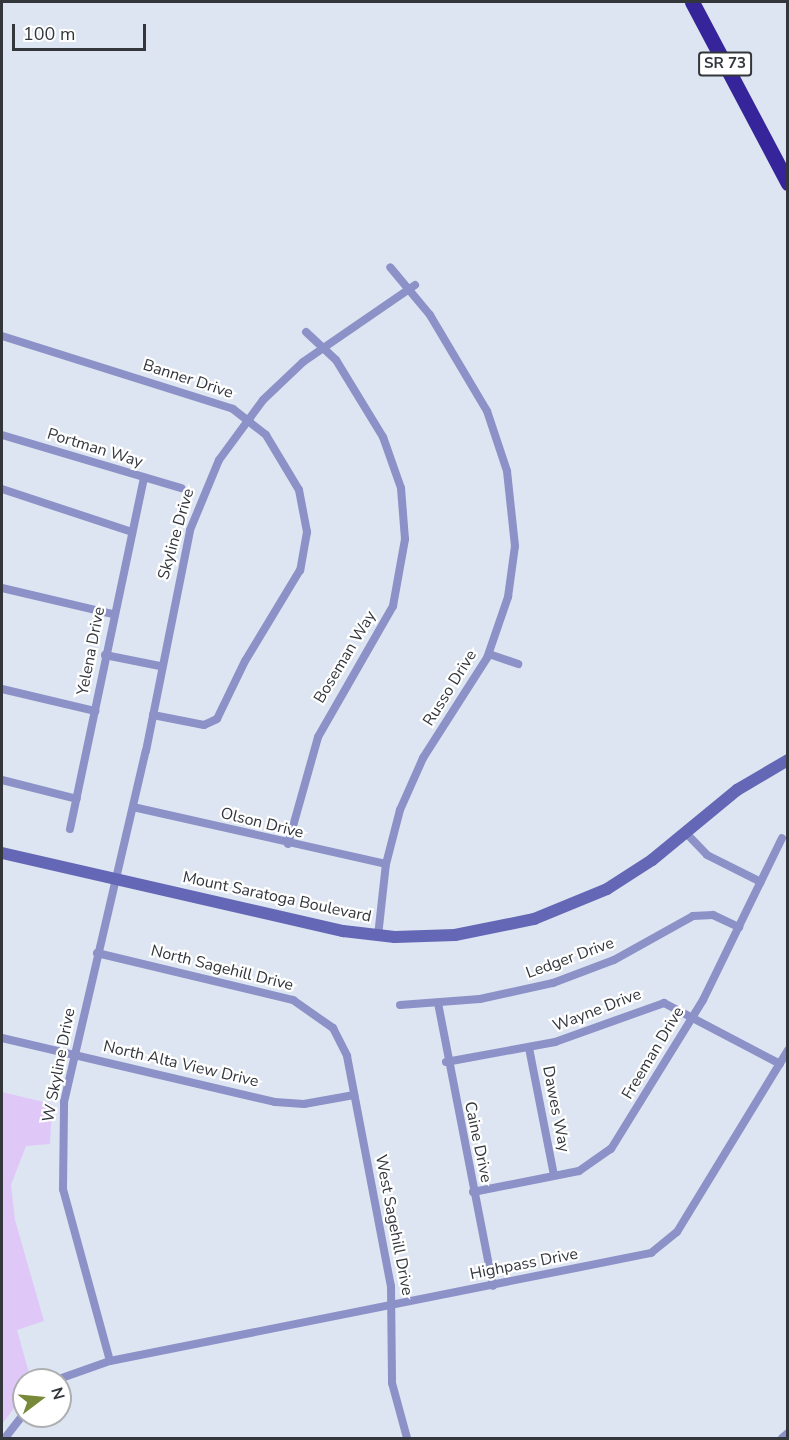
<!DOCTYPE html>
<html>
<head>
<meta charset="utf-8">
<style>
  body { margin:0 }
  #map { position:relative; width:789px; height:1440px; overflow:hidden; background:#dce5f1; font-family:"Nunito Sans",sans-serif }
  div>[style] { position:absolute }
  .green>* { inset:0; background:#dfc8f8 }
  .street>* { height:8px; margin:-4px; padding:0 4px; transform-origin:4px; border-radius:4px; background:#8c91c7 }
  .secondary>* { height:12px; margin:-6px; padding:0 6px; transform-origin:6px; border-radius:6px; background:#6467b5 }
  .highway>* { height:15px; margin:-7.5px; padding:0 7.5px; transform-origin:7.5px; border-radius:7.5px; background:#36259a }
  span { translate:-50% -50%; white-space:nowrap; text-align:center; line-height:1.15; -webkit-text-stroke:4.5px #fff; paint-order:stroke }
  .shield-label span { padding:2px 4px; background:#fff; border:2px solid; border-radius:4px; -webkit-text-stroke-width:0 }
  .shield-label { font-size:15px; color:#33373c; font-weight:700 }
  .street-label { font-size:16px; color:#33373c }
  .frame { position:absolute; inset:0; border:3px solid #33373c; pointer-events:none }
  .north { position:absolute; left:12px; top:1368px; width:60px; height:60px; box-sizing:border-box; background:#fff; border:2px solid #adafb1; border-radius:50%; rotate:74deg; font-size:16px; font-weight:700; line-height:24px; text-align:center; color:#33373c }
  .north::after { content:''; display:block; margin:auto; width:21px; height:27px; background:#788939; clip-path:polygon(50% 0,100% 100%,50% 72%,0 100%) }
  .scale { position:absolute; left:12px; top:24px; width:134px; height:27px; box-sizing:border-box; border:3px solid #33373c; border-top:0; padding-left:8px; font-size:18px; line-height:21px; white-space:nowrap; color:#33373c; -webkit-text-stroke:4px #fff; paint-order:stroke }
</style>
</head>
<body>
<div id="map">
  <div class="green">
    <div style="clip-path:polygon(2px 1092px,52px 1104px,50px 1144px,26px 1146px,11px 1185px,15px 1220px,44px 1321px,17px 1330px,31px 1380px,24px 1380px,24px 1395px,2px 1424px)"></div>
  </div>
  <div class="street">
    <div style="left:2px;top:336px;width:242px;rotate:17.5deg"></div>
    <div style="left:233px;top:409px;width:42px;rotate:38.2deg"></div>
    <div style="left:266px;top:435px;width:64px;rotate:59deg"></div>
    <div style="left:299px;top:490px;width:43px;rotate:79.2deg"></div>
    <div style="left:307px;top:532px;width:39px;rotate:100deg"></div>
    <div style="left:300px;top:570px;width:106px;rotate:121.1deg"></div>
    <div style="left:245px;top:661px;width:64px;rotate:115.8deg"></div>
    <div style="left:217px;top:719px;width:14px;rotate:155deg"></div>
    <div style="left:204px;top:725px;width:52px;rotate:-168.9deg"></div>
    <div style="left:2px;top:435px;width:187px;rotate:16.5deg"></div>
    <div style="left:2px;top:489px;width:137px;rotate:18.3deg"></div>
    <div style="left:2px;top:588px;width:114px;rotate:13.2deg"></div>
    <div style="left:489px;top:654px;width:31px;rotate:19deg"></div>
    <div style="left:105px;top:655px;width:56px;rotate:11.3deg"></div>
    <div style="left:2px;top:689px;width:96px;rotate:13.3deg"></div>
    <div style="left:2px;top:780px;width:77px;rotate:14.2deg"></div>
    <div style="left:133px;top:807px;width:259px;rotate:12.7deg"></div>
    <div style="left:70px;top:829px;width:358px;rotate:-78.1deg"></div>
    <div style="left:685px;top:832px;width:32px;rotate:46deg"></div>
    <div style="left:707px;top:855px;width:60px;rotate:26.6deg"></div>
    <div style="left:288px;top:844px;width:111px;rotate:-74.3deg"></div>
    <div style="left:318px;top:737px;width:151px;rotate:-60.2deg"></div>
    <div style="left:393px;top:606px;width:68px;rotate:-79.8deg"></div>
    <div style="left:405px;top:539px;width:51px;rotate:-94.5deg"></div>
    <div style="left:401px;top:488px;width:54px;rotate:-109.4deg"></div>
    <div style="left:383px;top:437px;width:90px;rotate:-121.4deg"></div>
    <div style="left:336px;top:360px;width:41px;rotate:-137deg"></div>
    <div style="left:378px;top:936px;width:72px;rotate:-83.7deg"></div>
    <div style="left:386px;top:864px;width:56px;rotate:-75.5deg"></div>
    <div style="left:400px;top:810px;width:57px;rotate:-66.1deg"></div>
    <div style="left:423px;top:758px;width:119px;rotate:-57.4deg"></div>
    <div style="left:487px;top:658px;width:65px;rotate:-71deg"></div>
    <div style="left:508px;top:597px;width:51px;rotate:-82.2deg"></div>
    <div style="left:515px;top:546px;width:75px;rotate:-96.1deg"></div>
    <div style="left:507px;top:471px;width:63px;rotate:-108.4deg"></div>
    <div style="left:487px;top:411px;width:112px;rotate:-120.7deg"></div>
    <div style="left:430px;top:315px;width:62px;rotate:-129.8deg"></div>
    <div style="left:97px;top:953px;width:202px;rotate:13.5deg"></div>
    <div style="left:293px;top:1000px;width:49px;rotate:35deg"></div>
    <div style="left:333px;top:1028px;width:31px;rotate:63deg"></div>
    <div style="left:347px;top:1056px;width:234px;rotate:79.2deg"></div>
    <div style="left:391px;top:1286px;width:97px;rotate:89.4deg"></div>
    <div style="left:392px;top:1383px;width:57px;rotate:74.7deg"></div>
    <div style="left:438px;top:1003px;width:288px;rotate:79deg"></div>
    <div style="left:400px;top:1005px;width:80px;rotate:-4.3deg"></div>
    <div style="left:480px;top:999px;width:75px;rotate:-12.4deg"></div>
    <div style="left:553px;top:983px;width:65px;rotate:-20.7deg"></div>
    <div style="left:614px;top:960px;width:90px;rotate:-29.1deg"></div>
    <div style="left:693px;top:916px;width:20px;rotate:-3deg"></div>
    <div style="left:713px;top:915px;width:29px;rotate:25deg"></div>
    <div style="left:2px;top:1038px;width:280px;rotate:13.2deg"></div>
    <div style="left:275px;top:1102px;width:29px;rotate:4deg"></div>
    <div style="left:304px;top:1104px;width:51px;rotate:-10.2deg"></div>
    <div style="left:529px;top:1048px;width:130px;rotate:78.9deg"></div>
    <div style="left:446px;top:1062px;width:111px;rotate:-10.4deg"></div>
    <div style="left:555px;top:1042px;width:116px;rotate:-19.7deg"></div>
    <div style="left:664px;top:1003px;width:131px;rotate:27.7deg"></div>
    <div style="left:473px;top:1192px;width:108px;rotate:-11.2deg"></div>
    <div style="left:579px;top:1171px;width:39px;rotate:-35deg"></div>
    <div style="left:611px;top:1149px;width:175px;rotate:-58.3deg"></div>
    <div style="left:703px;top:1000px;width:180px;rotate:-64deg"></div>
    <div style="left:110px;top:1361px;width:178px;rotate:-105.3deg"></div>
    <div style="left:63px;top:1189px;width:87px;rotate:-89.3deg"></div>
    <div style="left:64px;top:1102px;width:360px;rotate:-76.9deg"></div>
    <div style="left:146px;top:751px;width:225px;rotate:-78.7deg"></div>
    <div style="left:190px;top:530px;width:76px;rotate:-67.5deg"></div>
    <div style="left:219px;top:460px;width:74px;rotate:-53.7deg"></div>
    <div style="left:263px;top:400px;width:55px;rotate:-43.5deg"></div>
    <div style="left:303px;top:362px;width:136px;rotate:-34.5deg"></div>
    <div style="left:56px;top:1380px;width:57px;rotate:-19.4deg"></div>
    <div style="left:110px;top:1361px;width:552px;rotate:-11.29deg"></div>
    <div style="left:651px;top:1253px;width:33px;rotate:-39deg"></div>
    <div style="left:677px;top:1232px;width:213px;rotate:-58.6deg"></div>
    <div style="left:5px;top:1438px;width:31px;rotate:-52deg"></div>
    <div style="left:782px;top:1438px;width:8px;rotate:-40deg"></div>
  </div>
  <div class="secondary">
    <div style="left:2px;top:853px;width:350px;rotate:12.9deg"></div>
    <div style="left:343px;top:931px;width:52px;rotate:6.6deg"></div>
    <div style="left:395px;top:937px;width:60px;rotate:-1.9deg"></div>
    <div style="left:455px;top:935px;width:81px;rotate:-11.4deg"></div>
    <div style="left:534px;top:919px;width:79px;rotate:-22.3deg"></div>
    <div style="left:607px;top:889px;width:54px;rotate:-32.8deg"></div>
    <div style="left:652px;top:860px;width:110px;rotate:-39.5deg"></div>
    <div style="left:737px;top:790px;width:59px;rotate:-30.5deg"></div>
  </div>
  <div class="highway">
    <div style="left:692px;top:2px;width:205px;rotate:62.1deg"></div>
  </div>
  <div class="shield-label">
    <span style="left:725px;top:64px">SR 73</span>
  </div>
  <div class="street-label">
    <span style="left:188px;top:379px;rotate:18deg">Banner Drive</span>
    <span style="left:95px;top:448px;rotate:17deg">Portman Way</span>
    <span style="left:176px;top:534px;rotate:-74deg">Skyline Drive</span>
    <span style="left:91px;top:651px;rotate:-79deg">Yelena Drive</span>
    <span style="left:345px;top:657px;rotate:-59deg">Boseman Way</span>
    <span style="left:450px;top:688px;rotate:-58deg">Russo Drive</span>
    <span style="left:262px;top:823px;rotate:14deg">Olson Drive</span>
    <span style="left:277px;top:897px;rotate:12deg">Mount Saratoga Boulevard</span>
    <span style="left:570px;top:958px;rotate:-20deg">Ledger Drive</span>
    <span style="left:222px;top:968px;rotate:14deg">North Sagehill Drive</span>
    <span style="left:597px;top:1010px;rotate:-21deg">Wayne Drive</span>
    <span style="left:653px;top:1053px;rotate:-59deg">Freeman Drive</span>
    <span style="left:181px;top:1064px;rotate:13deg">North Alta View Drive</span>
    <span style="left:59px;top:1065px;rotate:-79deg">W Skyline Drive</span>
    <span style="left:556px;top:1109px;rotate:79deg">Dawes Way</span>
    <span style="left:478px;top:1142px;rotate:78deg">Caine Drive</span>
    <span style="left:394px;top:1225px;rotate:79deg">West Sagehill Drive</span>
    <span style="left:524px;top:1264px;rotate:-11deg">Highpass Drive</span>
  </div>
  <div class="frame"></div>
  <div class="north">N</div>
  <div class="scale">100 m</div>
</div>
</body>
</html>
